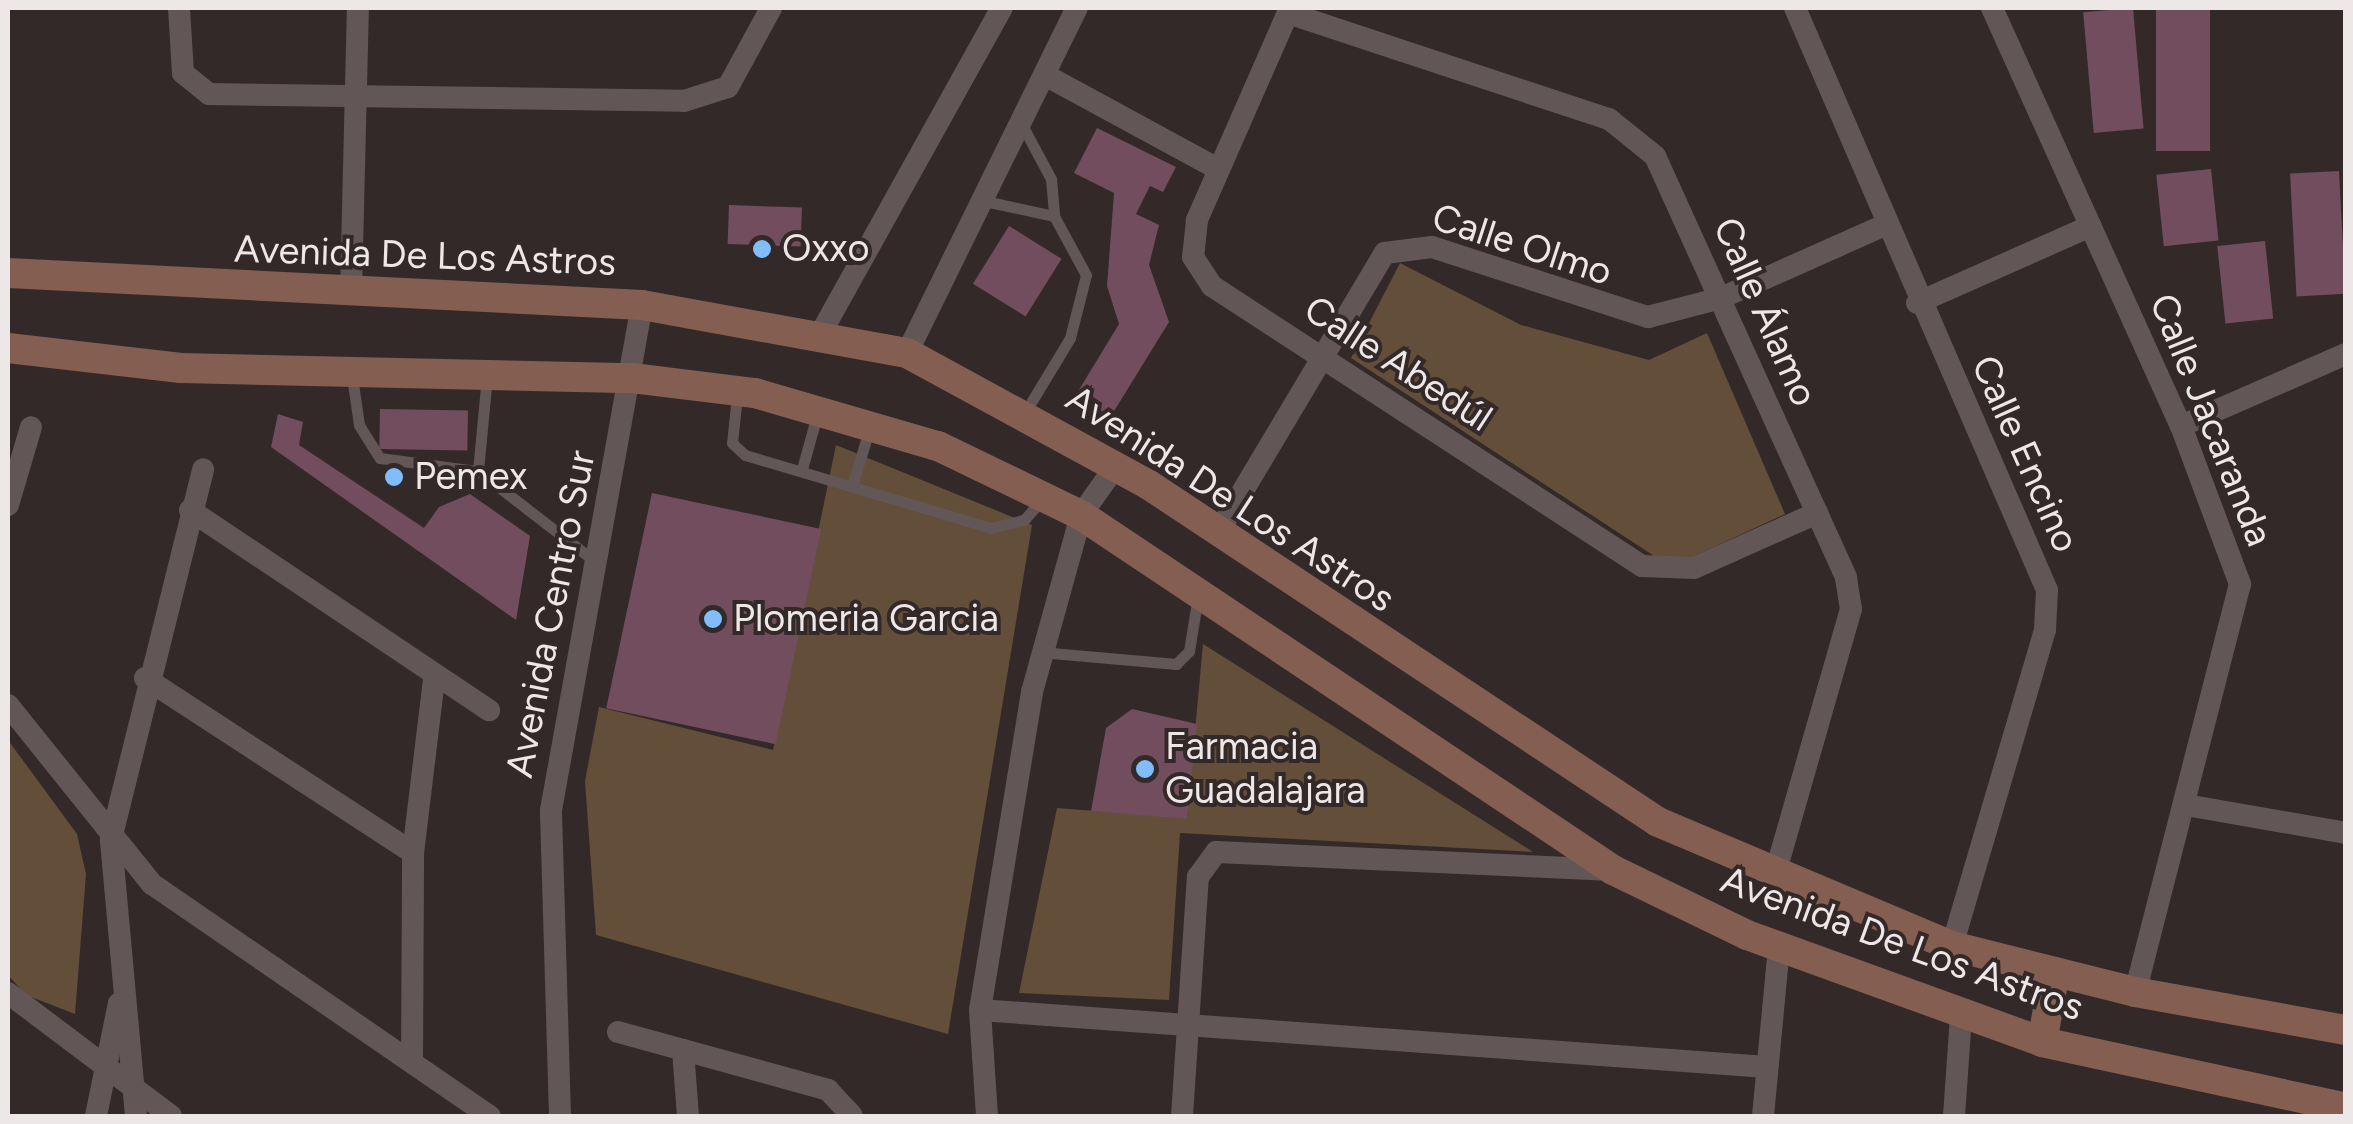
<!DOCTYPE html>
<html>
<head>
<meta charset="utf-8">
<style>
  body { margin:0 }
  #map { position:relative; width:2353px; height:1124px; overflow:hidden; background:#332929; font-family:Figtree,sans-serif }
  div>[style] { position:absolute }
  .green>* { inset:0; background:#624e39 }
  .building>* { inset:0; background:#724d5d; transform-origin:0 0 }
  .lane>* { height:11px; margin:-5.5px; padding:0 5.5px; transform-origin:5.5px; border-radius:5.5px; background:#625656 }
  .street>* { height:22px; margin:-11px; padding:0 11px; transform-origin:11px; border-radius:11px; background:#625656 }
  .secondary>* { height:30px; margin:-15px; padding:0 15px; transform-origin:15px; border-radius:15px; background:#845e51 }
  .dots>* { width:28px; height:28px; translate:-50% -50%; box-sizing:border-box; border:5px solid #332929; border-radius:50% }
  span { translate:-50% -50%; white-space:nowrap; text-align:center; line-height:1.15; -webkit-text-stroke:8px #332929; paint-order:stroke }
  .street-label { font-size:38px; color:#eee7e7 }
  .poi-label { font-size:38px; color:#eee7e7 }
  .left { translate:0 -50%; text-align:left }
  .frame { position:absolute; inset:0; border:10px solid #eee7e7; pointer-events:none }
</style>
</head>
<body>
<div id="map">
  <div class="green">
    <div style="clip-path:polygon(1400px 263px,1521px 325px,1649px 360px,1707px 333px,1785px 514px,1671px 567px,1351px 358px)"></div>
    <div style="clip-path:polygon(836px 445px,1032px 525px,948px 1034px,596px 935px,585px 781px,599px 707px,773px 750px)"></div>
    <div style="clip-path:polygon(1203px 644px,1533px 852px,1180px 833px,1169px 1000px,1019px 993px,1057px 808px,1187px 818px)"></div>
    <div style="clip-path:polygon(8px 740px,77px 834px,86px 874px,75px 1014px,26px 995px,8px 975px)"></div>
  </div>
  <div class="building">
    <div style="left:2133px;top:8px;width:121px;height:50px;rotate:85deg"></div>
    <div style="left:2156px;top:8px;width:54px;height:143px"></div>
    <div style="clip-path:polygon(1097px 128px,1176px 167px,1163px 192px,1150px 186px,1136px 214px,1159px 225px,1149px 265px,1169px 322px,1111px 416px,1074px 398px,1119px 324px,1107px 286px,1114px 193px,1074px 173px)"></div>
    <div style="left:2211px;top:169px;width:72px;height:55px;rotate:84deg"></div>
    <div style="left:2339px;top:171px;width:123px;height:49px;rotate:87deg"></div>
    <div style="left:729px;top:205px;width:73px;height:39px;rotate:2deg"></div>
    <div style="left:1009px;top:226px;width:62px;height:68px;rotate:32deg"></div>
    <div style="left:2265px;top:241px;width:78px;height:48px;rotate:84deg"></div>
    <div style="left:380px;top:409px;width:88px;height:40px;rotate:1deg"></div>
    <div style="clip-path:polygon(278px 414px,303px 422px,299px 445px,424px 528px,439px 507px,470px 494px,530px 536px,516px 620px,271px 447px)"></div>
    <div style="left:652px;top:493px;width:173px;height:220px;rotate:12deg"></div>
    <div style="clip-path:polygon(1132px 709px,1197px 724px,1187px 819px,1091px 811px,1106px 728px)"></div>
  </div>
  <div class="lane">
    <div style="left:1021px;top:123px;width:64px;rotate:61.8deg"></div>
    <div style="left:1051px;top:179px;width:37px;rotate:85deg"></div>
    <div style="left:980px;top:200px;width:76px;rotate:12.2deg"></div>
    <div style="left:1054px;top:216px;width:67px;rotate:61.5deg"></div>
    <div style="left:1086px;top:275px;width:65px;rotate:104.3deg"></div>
    <div style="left:1070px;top:338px;width:89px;rotate:121.2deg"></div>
    <div style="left:352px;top:376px;width:49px;rotate:81.9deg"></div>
    <div style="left:359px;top:425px;width:39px;rotate:58deg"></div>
    <div style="left:380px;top:458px;width:99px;rotate:7.6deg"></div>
    <div style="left:478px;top:471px;width:96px;rotate:-84.6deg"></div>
    <div style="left:737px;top:395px;width:48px;rotate:95.9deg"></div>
    <div style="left:732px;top:443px;width:18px;rotate:43deg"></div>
    <div style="left:745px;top:455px;width:257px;rotate:16.5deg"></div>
    <div style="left:991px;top:528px;width:34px;rotate:-14deg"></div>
    <div style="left:1024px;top:520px;width:29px;rotate:-49deg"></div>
    <div style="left:802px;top:469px;width:56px;rotate:-74.5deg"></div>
    <div style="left:478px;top:471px;width:145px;rotate:37.7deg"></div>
    <div style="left:853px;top:483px;width:55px;rotate:-73.2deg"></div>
    <div style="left:1040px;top:652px;width:137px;rotate:5deg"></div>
    <div style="left:1176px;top:664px;width:18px;rotate:-45deg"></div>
    <div style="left:1189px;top:651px;width:56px;rotate:-80.7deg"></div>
  </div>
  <div class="street">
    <div style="left:179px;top:8px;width:65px;rotate:86.5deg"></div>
    <div style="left:183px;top:73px;width:33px;rotate:39deg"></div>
    <div style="left:209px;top:94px;width:475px;rotate:0.8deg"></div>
    <div style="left:684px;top:101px;width:46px;rotate:-17.7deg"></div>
    <div style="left:728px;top:87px;width:90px;rotate:-61.4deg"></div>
    <div style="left:1290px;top:8px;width:232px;rotate:113.7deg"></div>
    <div style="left:1197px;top:220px;width:37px;rotate:96deg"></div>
    <div style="left:1193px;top:257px;width:35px;rotate:57deg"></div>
    <div style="left:1212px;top:286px;width:513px;rotate:33.07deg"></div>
    <div style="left:1642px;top:566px;width:52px;rotate:2.2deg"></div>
    <div style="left:1694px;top:568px;width:135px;rotate:-24.1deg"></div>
    <div style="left:1795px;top:8px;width:634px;rotate:66.59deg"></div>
    <div style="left:2047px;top:590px;width:40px;rotate:92.9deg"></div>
    <div style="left:2045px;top:630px;width:329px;rotate:106.4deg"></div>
    <div style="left:1992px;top:8px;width:459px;rotate:65.7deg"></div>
    <div style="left:2181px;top:426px;width:169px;rotate:69.5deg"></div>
    <div style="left:2240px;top:584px;width:421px;rotate:104.4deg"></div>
    <div style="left:1288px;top:13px;width:338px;rotate:18.3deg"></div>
    <div style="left:1609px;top:119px;width:59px;rotate:38.8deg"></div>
    <div style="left:1655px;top:156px;width:463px;rotate:65.6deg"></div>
    <div style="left:1846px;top:578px;width:31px;rotate:81deg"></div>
    <div style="left:1851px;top:609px;width:279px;rotate:106deg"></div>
    <div style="left:1045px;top:75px;width:195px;rotate:28.5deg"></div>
    <div style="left:351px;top:291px;width:283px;rotate:-88.6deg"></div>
    <div style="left:1917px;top:303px;width:190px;rotate:-23.9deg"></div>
    <div style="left:822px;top:331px;width:370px;rotate:-60.9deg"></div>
    <div style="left:907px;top:353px;width:385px;rotate:-63.8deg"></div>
    <div style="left:2181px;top:426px;width:180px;rotate:-23.6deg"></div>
    <div style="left:8px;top:505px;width:81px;rotate:-73.6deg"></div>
    <div style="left:190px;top:510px;width:360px;rotate:33.8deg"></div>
    <div style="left:1219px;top:531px;width:324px;rotate:-59.2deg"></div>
    <div style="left:1385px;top:253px;width:47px;rotate:-7.3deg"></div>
    <div style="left:1432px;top:247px;width:227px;rotate:18deg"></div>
    <div style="left:1648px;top:317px;width:75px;rotate:-14.6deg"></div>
    <div style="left:1721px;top:298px;width:180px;rotate:-24deg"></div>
    <div style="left:145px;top:678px;width:320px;rotate:33.1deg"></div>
    <div style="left:8px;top:705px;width:230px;rotate:51.2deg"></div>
    <div style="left:152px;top:884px;width:410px;rotate:34.5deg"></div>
    <div style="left:2186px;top:805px;width:162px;rotate:9.9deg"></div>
    <div style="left:8px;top:993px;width:204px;rotate:37deg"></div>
    <div style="left:980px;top:1010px;width:789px;rotate:4.14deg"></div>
    <div style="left:618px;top:1032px;width:218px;rotate:15.4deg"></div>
    <div style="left:828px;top:1090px;width:35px;rotate:47deg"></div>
    <div style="left:683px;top:1050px;width:66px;rotate:85.7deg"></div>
    <div style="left:412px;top:1061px;width:208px;rotate:-89.7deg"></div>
    <div style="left:413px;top:853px;width:175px;rotate:-83.1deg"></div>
    <div style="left:96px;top:1116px;width:115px;rotate:-78.5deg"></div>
    <div style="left:136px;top:1116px;width:278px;rotate:-95.2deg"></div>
    <div style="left:111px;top:839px;width:381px;rotate:-76deg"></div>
    <div style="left:560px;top:1116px;width:306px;rotate:-91.7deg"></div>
    <div style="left:551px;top:810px;width:513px;rotate:-79.79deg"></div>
    <div style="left:987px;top:1116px;width:106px;rotate:-93.8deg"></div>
    <div style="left:980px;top:1010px;width:322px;rotate:-80.7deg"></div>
    <div style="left:1032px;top:692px;width:184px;rotate:-74.5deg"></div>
    <div style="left:1081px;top:515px;width:59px;rotate:-54.7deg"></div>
    <div style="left:1182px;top:1116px;width:240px;rotate:-86.2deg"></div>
    <div style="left:1198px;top:877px;width:31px;rotate:-54deg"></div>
    <div style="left:1216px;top:852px;width:397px;rotate:2.6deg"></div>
    <div style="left:1763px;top:1116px;width:170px;rotate:-84.6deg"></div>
    <div style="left:1954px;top:1116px;width:100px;rotate:-86deg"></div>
  </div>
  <div class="secondary">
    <div style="left:8px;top:273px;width:635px;rotate:2.89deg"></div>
    <div style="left:642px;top:305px;width:269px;rotate:10.3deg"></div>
    <div style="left:907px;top:353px;width:276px;rotate:28.6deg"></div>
    <div style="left:1149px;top:485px;width:610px;rotate:33.51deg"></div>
    <div style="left:1658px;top:822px;width:319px;rotate:22.9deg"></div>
    <div style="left:1952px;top:946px;width:189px;rotate:14.1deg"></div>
    <div style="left:2135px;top:992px;width:214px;rotate:10.2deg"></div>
    <div style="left:8px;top:348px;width:174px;rotate:6.6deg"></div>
    <div style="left:181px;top:368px;width:451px;rotate:1.3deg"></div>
    <div style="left:632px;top:378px;width:124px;rotate:7deg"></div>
    <div style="left:755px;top:393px;width:191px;rotate:16.2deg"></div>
    <div style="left:938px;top:446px;width:159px;rotate:25.8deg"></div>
    <div style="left:1081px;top:515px;width:640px;rotate:33.71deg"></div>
    <div style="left:1613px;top:870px;width:149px;rotate:25.9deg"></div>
    <div style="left:1747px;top:935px;width:314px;rotate:19.9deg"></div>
    <div style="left:2042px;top:1042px;width:311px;rotate:12.2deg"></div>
    <div style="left:2042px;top:1042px;width:71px;rotate:-79.5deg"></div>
  </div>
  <div class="dots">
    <div style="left:762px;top:249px;background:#80bdfa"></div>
    <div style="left:394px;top:477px;background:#80bdfa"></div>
    <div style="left:713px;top:619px;background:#80bdfa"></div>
    <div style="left:1145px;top:769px;background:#80bdfa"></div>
  </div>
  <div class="street-label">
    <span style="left:1522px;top:245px;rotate:18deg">Calle Olmo</span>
    <span style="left:425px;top:256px;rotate:2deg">Avenida De Los Astros</span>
    <span style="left:1765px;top:312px;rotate:66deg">Calle Álamo</span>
    <span style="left:1398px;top:364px;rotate:33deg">Calle Abedúl</span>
    <span style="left:2211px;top:420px;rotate:68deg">Calle Jacaranda</span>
    <span style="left:2025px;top:454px;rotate:66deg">Calle Encino</span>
    <span style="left:1230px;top:499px;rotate:33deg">Avenida De Los Astros</span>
    <span style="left:551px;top:614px;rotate:-79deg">Avenida Centro Sur</span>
    <span style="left:1902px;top:944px;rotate:20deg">Avenida De Los Astros</span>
  </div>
  <div class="poi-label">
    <span class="left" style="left:782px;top:249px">Oxxo</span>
    <span class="left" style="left:414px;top:477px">Pemex</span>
    <span class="left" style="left:733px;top:619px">Plomeria Garcia</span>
    <span class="left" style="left:1165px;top:769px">Farmacia<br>Guadalajara</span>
  </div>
  <div class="frame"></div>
</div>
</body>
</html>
